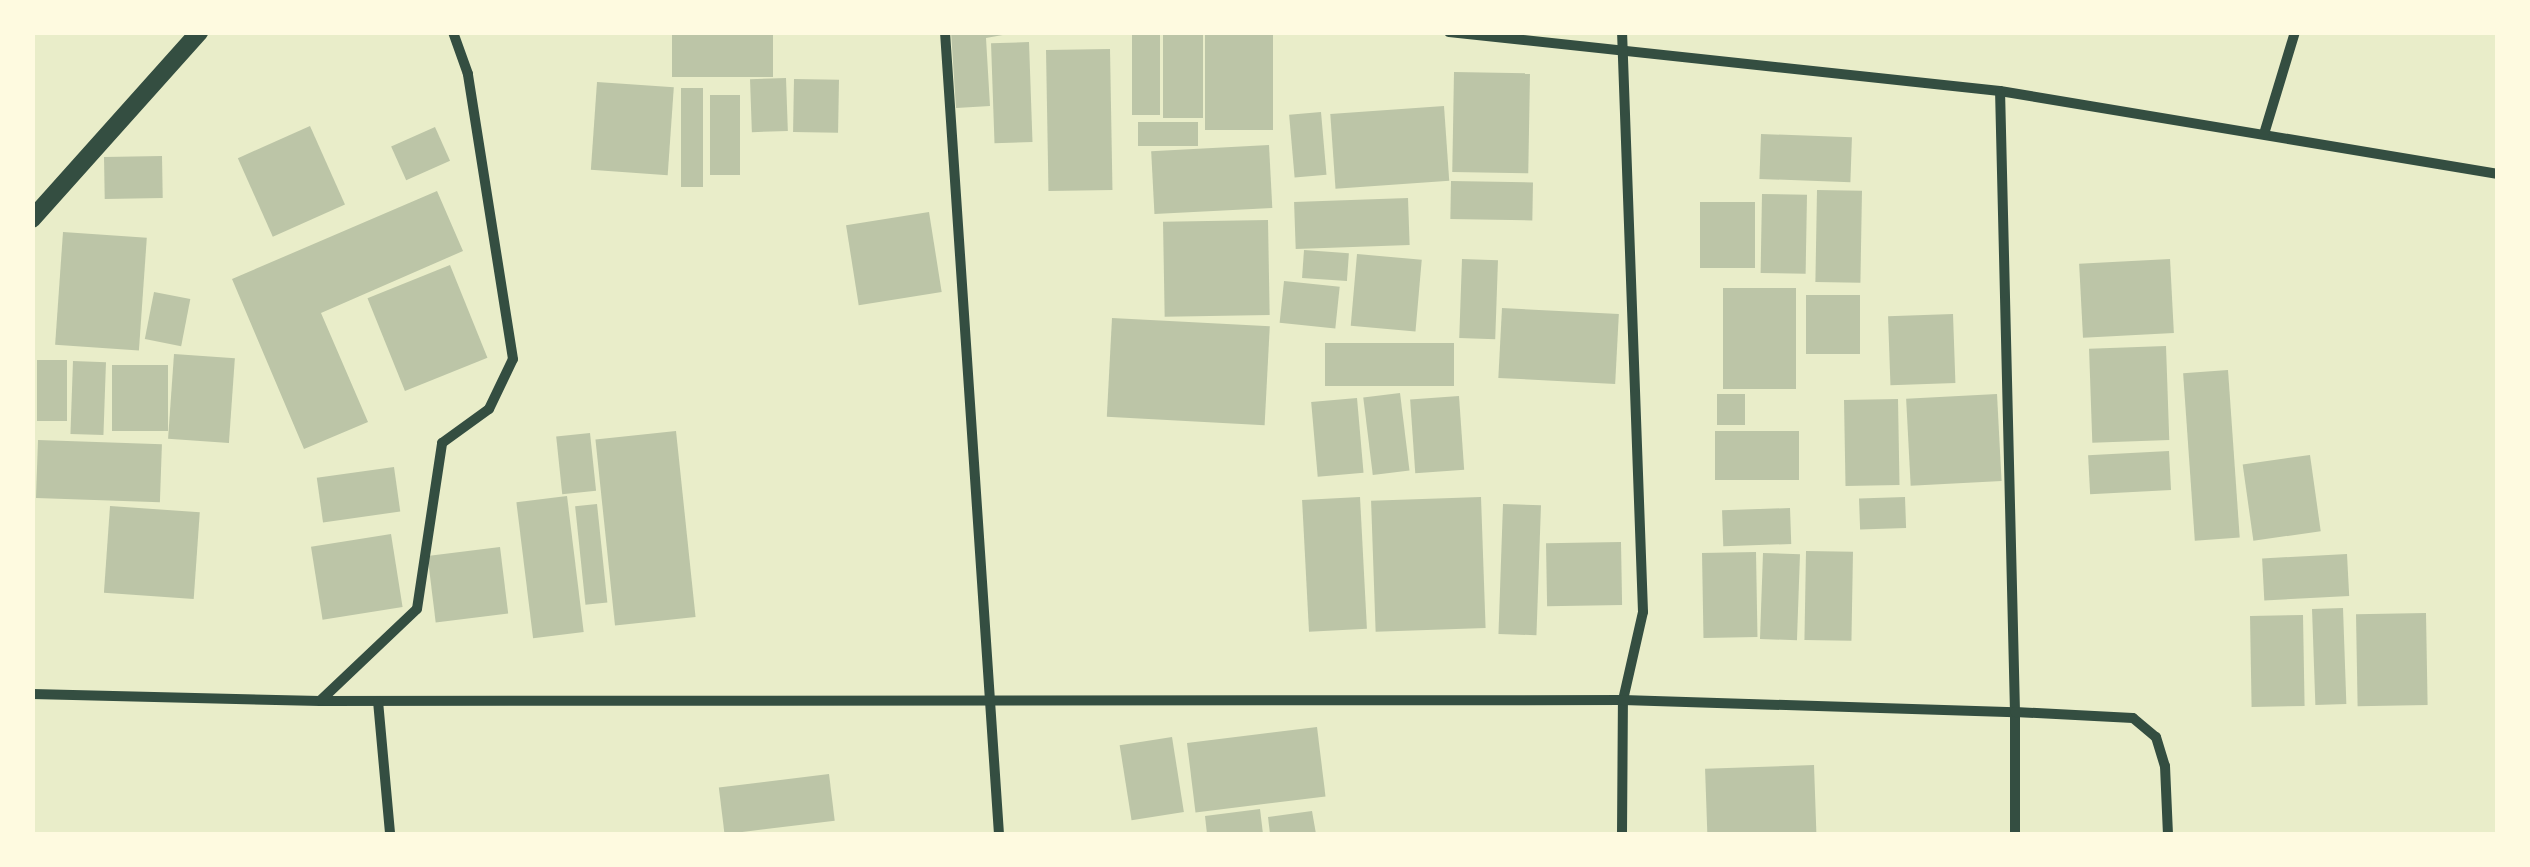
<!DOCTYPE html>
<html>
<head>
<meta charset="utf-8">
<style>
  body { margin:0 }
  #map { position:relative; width:2530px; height:867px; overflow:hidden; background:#e9edc9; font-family:"Varela Round",sans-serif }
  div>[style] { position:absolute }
  .building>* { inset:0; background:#bcc5a7; transform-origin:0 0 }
  .minor>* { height:10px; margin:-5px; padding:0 5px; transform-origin:5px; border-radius:5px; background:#344e41 }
  .tertiary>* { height:18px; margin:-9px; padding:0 9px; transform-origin:9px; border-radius:9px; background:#344e41 }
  span { translate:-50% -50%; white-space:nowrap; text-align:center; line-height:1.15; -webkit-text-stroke:8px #fefae0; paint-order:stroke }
  .frame { position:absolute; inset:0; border:35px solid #fefae0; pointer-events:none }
</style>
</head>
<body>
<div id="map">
  <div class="building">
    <div style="left:672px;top:32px;width:101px;height:45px"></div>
    <div style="clip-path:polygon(951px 32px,1019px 32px,986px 38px,990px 106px,956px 108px)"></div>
    <div style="left:1132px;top:32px;width:28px;height:83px"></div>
    <div style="left:1163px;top:32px;width:40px;height:86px"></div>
    <div style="left:1205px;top:34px;width:68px;height:96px"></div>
    <div style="left:1029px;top:42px;width:100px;height:38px;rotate:88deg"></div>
    <div style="left:1110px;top:49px;width:141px;height:64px;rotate:89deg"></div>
    <div style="left:1454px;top:72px;width:76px;height:100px;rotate:1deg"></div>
    <div style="left:786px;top:78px;width:53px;height:36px;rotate:88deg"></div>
    <div style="left:794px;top:79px;width:45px;height:53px;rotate:1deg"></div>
    <div style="left:597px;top:82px;width:77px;height:88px;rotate:4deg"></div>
    <div style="left:681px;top:88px;width:22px;height:99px"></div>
    <div style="left:710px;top:95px;width:30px;height:80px"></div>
    <div style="left:1444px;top:106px;width:75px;height:114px;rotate:86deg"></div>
    <div style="left:1321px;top:112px;width:63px;height:32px;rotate:85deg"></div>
    <div style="left:1138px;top:122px;width:60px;height:24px"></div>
    <div style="left:310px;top:126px;width:86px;height:79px;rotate:66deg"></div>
    <div style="left:435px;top:127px;width:37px;height:48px;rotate:66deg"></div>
    <div style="left:1761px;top:134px;width:91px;height:45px;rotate:2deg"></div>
    <div style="left:1269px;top:145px;width:63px;height:118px;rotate:87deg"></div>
    <div style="left:162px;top:156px;width:42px;height:58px;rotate:89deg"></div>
    <div style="left:1451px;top:181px;width:82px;height:38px;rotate:1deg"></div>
    <div style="left:1817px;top:190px;width:45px;height:92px;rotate:1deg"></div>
    <div style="clip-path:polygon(437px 191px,463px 251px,321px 313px,368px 422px,304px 449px,232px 279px)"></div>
    <div style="left:1762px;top:194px;width:45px;height:79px;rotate:1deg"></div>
    <div style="left:1408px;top:198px;width:47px;height:114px;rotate:88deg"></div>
    <div style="left:1700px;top:202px;width:55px;height:66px"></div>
    <div style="left:929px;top:212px;width:81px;height:84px;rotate:81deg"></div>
    <div style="left:1268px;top:220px;width:95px;height:105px;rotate:89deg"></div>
    <div style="left:63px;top:232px;width:84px;height:113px;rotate:4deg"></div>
    <div style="left:1304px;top:250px;width:45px;height:28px;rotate:4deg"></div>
    <div style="left:1357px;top:254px;width:65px;height:72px;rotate:5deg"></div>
    <div style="left:1462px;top:259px;width:36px;height:79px;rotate:2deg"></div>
    <div style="left:2170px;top:259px;width:74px;height:91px;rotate:87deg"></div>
    <div style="left:450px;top:265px;width:100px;height:89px;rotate:68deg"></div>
    <div style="left:1284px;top:281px;width:56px;height:42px;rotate:6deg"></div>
    <div style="left:1723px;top:288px;width:73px;height:101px"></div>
    <div style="left:154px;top:292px;width:37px;height:48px;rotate:11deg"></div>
    <div style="left:1806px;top:295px;width:54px;height:59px"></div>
    <div style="left:1502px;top:308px;width:117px;height:70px;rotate:3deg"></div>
    <div style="left:1953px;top:314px;width:69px;height:65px;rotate:88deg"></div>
    <div style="left:1112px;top:318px;width:158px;height:99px;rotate:3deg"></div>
    <div style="left:1454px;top:343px;width:43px;height:129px;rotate:90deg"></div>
    <div style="left:2166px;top:346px;width:94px;height:77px;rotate:88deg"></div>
    <div style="left:174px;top:354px;width:61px;height:85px;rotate:4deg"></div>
    <div style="left:37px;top:360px;width:30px;height:61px"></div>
    <div style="left:73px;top:361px;width:33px;height:73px;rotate:2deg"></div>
    <div style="left:112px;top:365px;width:56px;height:66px"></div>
    <div style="left:2228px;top:370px;width:168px;height:45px;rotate:86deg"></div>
    <div style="left:1400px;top:393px;width:78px;height:37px;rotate:83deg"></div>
    <div style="left:1717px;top:394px;width:28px;height:31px"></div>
    <div style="left:1997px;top:394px;width:87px;height:91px;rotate:87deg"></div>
    <div style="left:1459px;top:396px;width:74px;height:49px;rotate:86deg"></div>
    <div style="left:1357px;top:398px;width:75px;height:46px;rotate:85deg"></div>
    <div style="left:1898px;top:399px;width:86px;height:54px;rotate:89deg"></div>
    <div style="left:676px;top:431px;width:187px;height:81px;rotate:84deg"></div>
    <div style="left:1715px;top:431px;width:84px;height:49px"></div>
    <div style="left:590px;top:433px;width:58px;height:34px;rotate:84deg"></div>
    <div style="left:38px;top:440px;width:124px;height:58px;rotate:2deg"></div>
    <div style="left:2169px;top:451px;width:39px;height:81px;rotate:87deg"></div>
    <div style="left:2310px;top:455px;width:77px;height:68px;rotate:82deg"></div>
    <div style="left:394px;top:467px;width:45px;height:78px;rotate:82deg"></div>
    <div style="left:567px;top:496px;width:137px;height:51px;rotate:83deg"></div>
    <div style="left:1360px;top:497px;width:132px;height:58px;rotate:87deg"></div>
    <div style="left:1481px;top:497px;width:131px;height:110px;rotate:88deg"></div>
    <div style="left:1905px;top:497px;width:31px;height:46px;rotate:88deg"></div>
    <div style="left:597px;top:504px;width:99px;height:22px;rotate:84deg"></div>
    <div style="left:1503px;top:504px;width:38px;height:130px;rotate:2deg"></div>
    <div style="left:110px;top:506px;width:90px;height:87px;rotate:4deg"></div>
    <div style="left:1790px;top:508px;width:36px;height:68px;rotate:88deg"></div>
    <div style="left:391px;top:534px;width:74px;height:81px;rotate:81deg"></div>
    <div style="left:1621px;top:542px;width:63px;height:75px;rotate:89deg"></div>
    <div style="left:500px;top:547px;width:67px;height:73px;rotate:83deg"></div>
    <div style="left:1806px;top:551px;width:47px;height:89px;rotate:1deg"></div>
    <div style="left:1756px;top:552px;width:85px;height:54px;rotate:89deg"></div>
    <div style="left:1763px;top:553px;width:37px;height:86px;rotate:2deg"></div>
    <div style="left:2347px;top:554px;width:42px;height:85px;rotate:87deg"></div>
    <div style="left:2343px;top:608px;width:96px;height:31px;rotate:88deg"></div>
    <div style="left:2426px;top:613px;width:92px;height:70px;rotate:89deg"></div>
    <div style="left:2303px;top:615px;width:91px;height:53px;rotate:89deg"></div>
    <div style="left:1317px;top:727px;width:70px;height:131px;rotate:83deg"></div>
    <div style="left:1172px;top:737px;width:76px;height:53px;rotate:81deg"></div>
    <div style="left:1814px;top:765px;width:69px;height:109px;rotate:88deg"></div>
    <div style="left:829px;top:774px;width:47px;height:111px;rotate:83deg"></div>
    <div style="clip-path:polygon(1260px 809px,1263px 834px,1207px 834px,1205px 816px)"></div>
    <div style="clip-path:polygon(1312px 811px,1316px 834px,1270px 834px,1268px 817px)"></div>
  </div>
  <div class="minor">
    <div style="left:945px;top:32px;width:804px;rotate:86.15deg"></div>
    <div style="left:1449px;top:32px;width:554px;rotate:6.11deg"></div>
    <div style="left:2000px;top:91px;width:505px;rotate:9.46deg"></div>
    <div style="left:2264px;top:134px;width:107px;rotate:-73.1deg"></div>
    <div style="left:32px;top:694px;width:288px;rotate:1.4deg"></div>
    <div style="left:320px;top:701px;width:1303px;rotate:-0.04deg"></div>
    <div style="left:1623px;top:700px;width:90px;rotate:-77.2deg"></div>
    <div style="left:1643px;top:612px;width:580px;rotate:-92.07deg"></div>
    <div style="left:321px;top:700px;width:132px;rotate:-43.5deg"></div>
    <div style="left:417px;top:609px;width:168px;rotate:-81.4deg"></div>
    <div style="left:442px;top:443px;width:58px;rotate:-35.9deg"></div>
    <div style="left:489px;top:409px;width:55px;rotate:-64.4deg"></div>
    <div style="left:513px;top:359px;width:289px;rotate:-99deg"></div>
    <div style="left:468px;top:74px;width:45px;rotate:-109.7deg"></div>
    <div style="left:378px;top:701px;width:134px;rotate:84.8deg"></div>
    <div style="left:1622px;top:834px;width:134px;rotate:-89.6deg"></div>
    <div style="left:1623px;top:700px;width:392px;rotate:1.8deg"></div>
    <div style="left:2015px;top:712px;width:621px;rotate:-91.38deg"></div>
    <div style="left:2015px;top:834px;width:122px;rotate:-90deg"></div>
    <div style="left:2015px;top:712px;width:118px;rotate:2.9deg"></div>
    <div style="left:2133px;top:718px;width:30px;rotate:40deg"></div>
    <div style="left:2156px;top:737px;width:30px;rotate:73deg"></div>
    <div style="left:2165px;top:766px;width:68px;rotate:87.5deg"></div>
  </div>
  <div class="tertiary">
    <div style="left:32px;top:219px;width:251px;rotate:-48.2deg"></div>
  </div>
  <div class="frame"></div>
</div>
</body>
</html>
